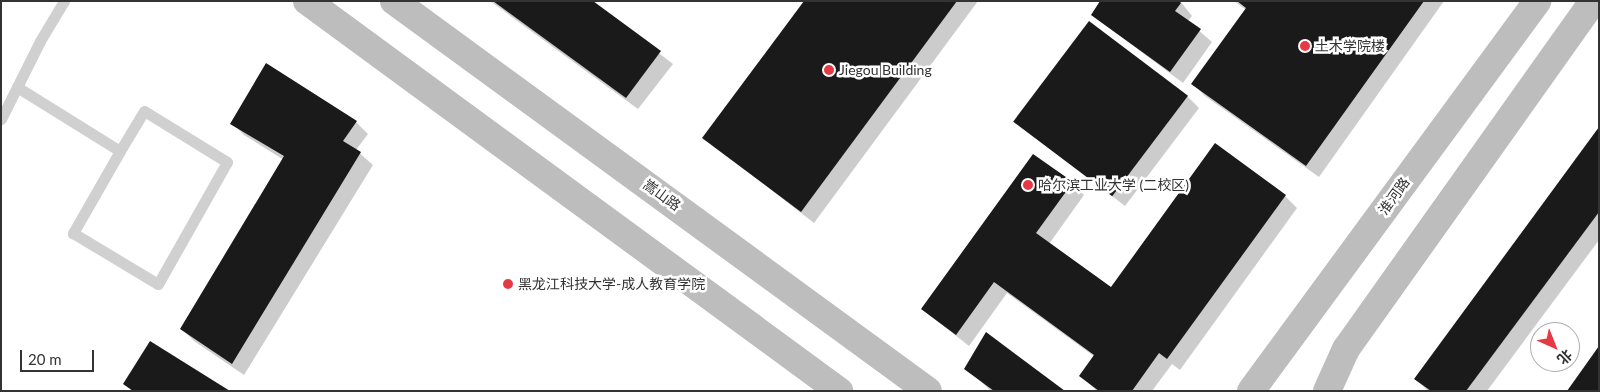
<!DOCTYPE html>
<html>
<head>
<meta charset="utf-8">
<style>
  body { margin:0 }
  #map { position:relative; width:1600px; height:392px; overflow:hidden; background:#fff; font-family:Lato,"Noto Sans SC",sans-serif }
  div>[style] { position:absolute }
  .shadow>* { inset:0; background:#0003 }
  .building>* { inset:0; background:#1a1a1a; transform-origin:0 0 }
  .service>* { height:11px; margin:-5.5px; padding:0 5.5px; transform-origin:5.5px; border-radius:5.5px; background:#d0d0d0 }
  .secondary>* { height:28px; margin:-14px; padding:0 14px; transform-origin:14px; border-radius:14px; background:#bdbdbd }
  .dots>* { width:14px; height:14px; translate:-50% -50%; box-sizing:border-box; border:2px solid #fff; border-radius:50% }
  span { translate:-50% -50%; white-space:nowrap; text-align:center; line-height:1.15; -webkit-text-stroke:5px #fff; paint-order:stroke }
  .poi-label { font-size:14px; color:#333 }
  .left { translate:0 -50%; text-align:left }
  .street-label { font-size:14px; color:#333 }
  .frame { position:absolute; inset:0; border:2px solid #333; pointer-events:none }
  .north { position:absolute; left:1530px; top:322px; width:50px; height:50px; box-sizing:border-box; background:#fff; border:1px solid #adadad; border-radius:50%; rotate:136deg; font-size:14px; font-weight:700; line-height:20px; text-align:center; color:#333 }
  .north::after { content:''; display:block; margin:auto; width:18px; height:22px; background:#e63946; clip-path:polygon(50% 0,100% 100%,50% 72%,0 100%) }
  .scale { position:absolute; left:20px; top:350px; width:74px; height:22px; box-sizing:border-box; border:2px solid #333; border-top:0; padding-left:6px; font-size:15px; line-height:18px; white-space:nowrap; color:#333; -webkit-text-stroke:4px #fff; paint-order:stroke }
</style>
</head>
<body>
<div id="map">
  <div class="shadow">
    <div style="clip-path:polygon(490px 1px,591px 1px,673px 64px,638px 109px)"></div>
    <div style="clip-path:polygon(805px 1px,978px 1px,814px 223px,704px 138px)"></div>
    <div style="clip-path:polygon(1102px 1px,1180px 1px,1192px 16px,1188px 21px,1212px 42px,1183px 83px,1092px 15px)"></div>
    <div style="clip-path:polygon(1234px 1px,1444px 1px,1319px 177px,1205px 96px,1193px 84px,1246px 10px)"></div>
    <div style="clip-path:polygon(266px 64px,356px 122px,368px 134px,356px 150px,373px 165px,244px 375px,194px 341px,182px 329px,284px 160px,244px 135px,232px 123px)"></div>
    <div style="clip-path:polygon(1187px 96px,1199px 108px,1125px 206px,1016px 122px)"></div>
    <div style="clip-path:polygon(1599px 129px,1599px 240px,1487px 391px,1428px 391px,1416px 379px)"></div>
    <div style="clip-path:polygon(1072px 183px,1084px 195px,1049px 244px,1111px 289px,1285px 196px,1297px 208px,1180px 370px,1172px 364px,1152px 391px,1097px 391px,1081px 376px,1095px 357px,1007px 293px,969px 346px,922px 309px)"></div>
    <div style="clip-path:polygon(966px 368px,1063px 391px,991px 391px)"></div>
  </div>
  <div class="building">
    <div style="clip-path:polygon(493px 1px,593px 1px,661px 51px,626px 98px)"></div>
    <div style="clip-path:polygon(804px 1px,957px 1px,801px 212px,702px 138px)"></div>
    <div style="clip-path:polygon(1100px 1px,1179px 1px,1181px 3px,1175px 11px,1201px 29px,1170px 72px,1091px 15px)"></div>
    <div style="clip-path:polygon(1237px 1px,1424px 1px,1306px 166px,1191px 84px,1246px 8px)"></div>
    <div style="left:1089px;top:21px;width:124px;height:126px;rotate:37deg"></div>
    <div style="clip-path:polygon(266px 63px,357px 121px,343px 141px,361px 152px,232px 364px,180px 329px,284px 156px,230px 124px)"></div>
    <div style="clip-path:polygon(1599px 127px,1599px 212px,1466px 391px,1431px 391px,1414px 379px)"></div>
    <div style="clip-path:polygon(1215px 143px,1286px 195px,1167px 359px,1159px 353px,1132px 391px,1099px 391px,1079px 376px,1094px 355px,994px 282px,956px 335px,921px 309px,1033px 154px,1073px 182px,1036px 233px,1111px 287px)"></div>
    <div style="clip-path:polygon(986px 332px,1065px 391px,994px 391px,964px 369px)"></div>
    <div style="clip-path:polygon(150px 341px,230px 391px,133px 391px,123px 384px)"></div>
    <div style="clip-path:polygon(1599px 346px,1599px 391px,1567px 391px)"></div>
  </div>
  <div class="service">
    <div style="left:17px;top:87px;width:121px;rotate:31.9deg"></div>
    <div style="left:120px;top:151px;width:95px;rotate:119.8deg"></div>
    <div style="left:73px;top:233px;width:99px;rotate:31deg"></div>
    <div style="left:158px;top:284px;width:140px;rotate:-60.5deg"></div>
    <div style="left:227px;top:162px;width:97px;rotate:-148.4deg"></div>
    <div style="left:144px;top:111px;width:47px;rotate:121deg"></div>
    <div style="left:1px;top:119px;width:87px;rotate:-63.4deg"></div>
    <div style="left:40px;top:41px;width:47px;rotate:-59deg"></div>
  </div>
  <div class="secondary">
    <div style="left:307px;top:1px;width:660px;rotate:36.24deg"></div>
    <div style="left:394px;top:1px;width:661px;rotate:36.14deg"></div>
    <div style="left:1251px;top:391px;width:484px;rotate:-53.7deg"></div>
    <div style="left:1327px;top:391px;width:46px;rotate:-65.7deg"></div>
    <div style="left:1346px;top:349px;width:427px;rotate:-54.6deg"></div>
  </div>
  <div class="dots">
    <div style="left:1305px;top:46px;background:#e63946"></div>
    <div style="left:829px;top:70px;background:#e63946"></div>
    <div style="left:1028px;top:185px;background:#e63946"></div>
    <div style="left:508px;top:284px;background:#e63946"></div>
  </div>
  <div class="poi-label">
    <span class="left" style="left:1315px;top:46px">土木学院楼</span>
    <span class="left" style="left:839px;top:70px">Jiegou Building</span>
    <span class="left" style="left:1038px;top:185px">哈尔滨工业大学 (二校区)</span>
    <span class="left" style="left:518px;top:284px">黑龙江科技大学-成人教育学院</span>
  </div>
  <div class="street-label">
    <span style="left:662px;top:195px;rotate:36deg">嵩山路</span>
    <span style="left:1394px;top:196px;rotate:-54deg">淮河路</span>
  </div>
  <div class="frame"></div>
  <div class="north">北</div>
  <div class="scale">20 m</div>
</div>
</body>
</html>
